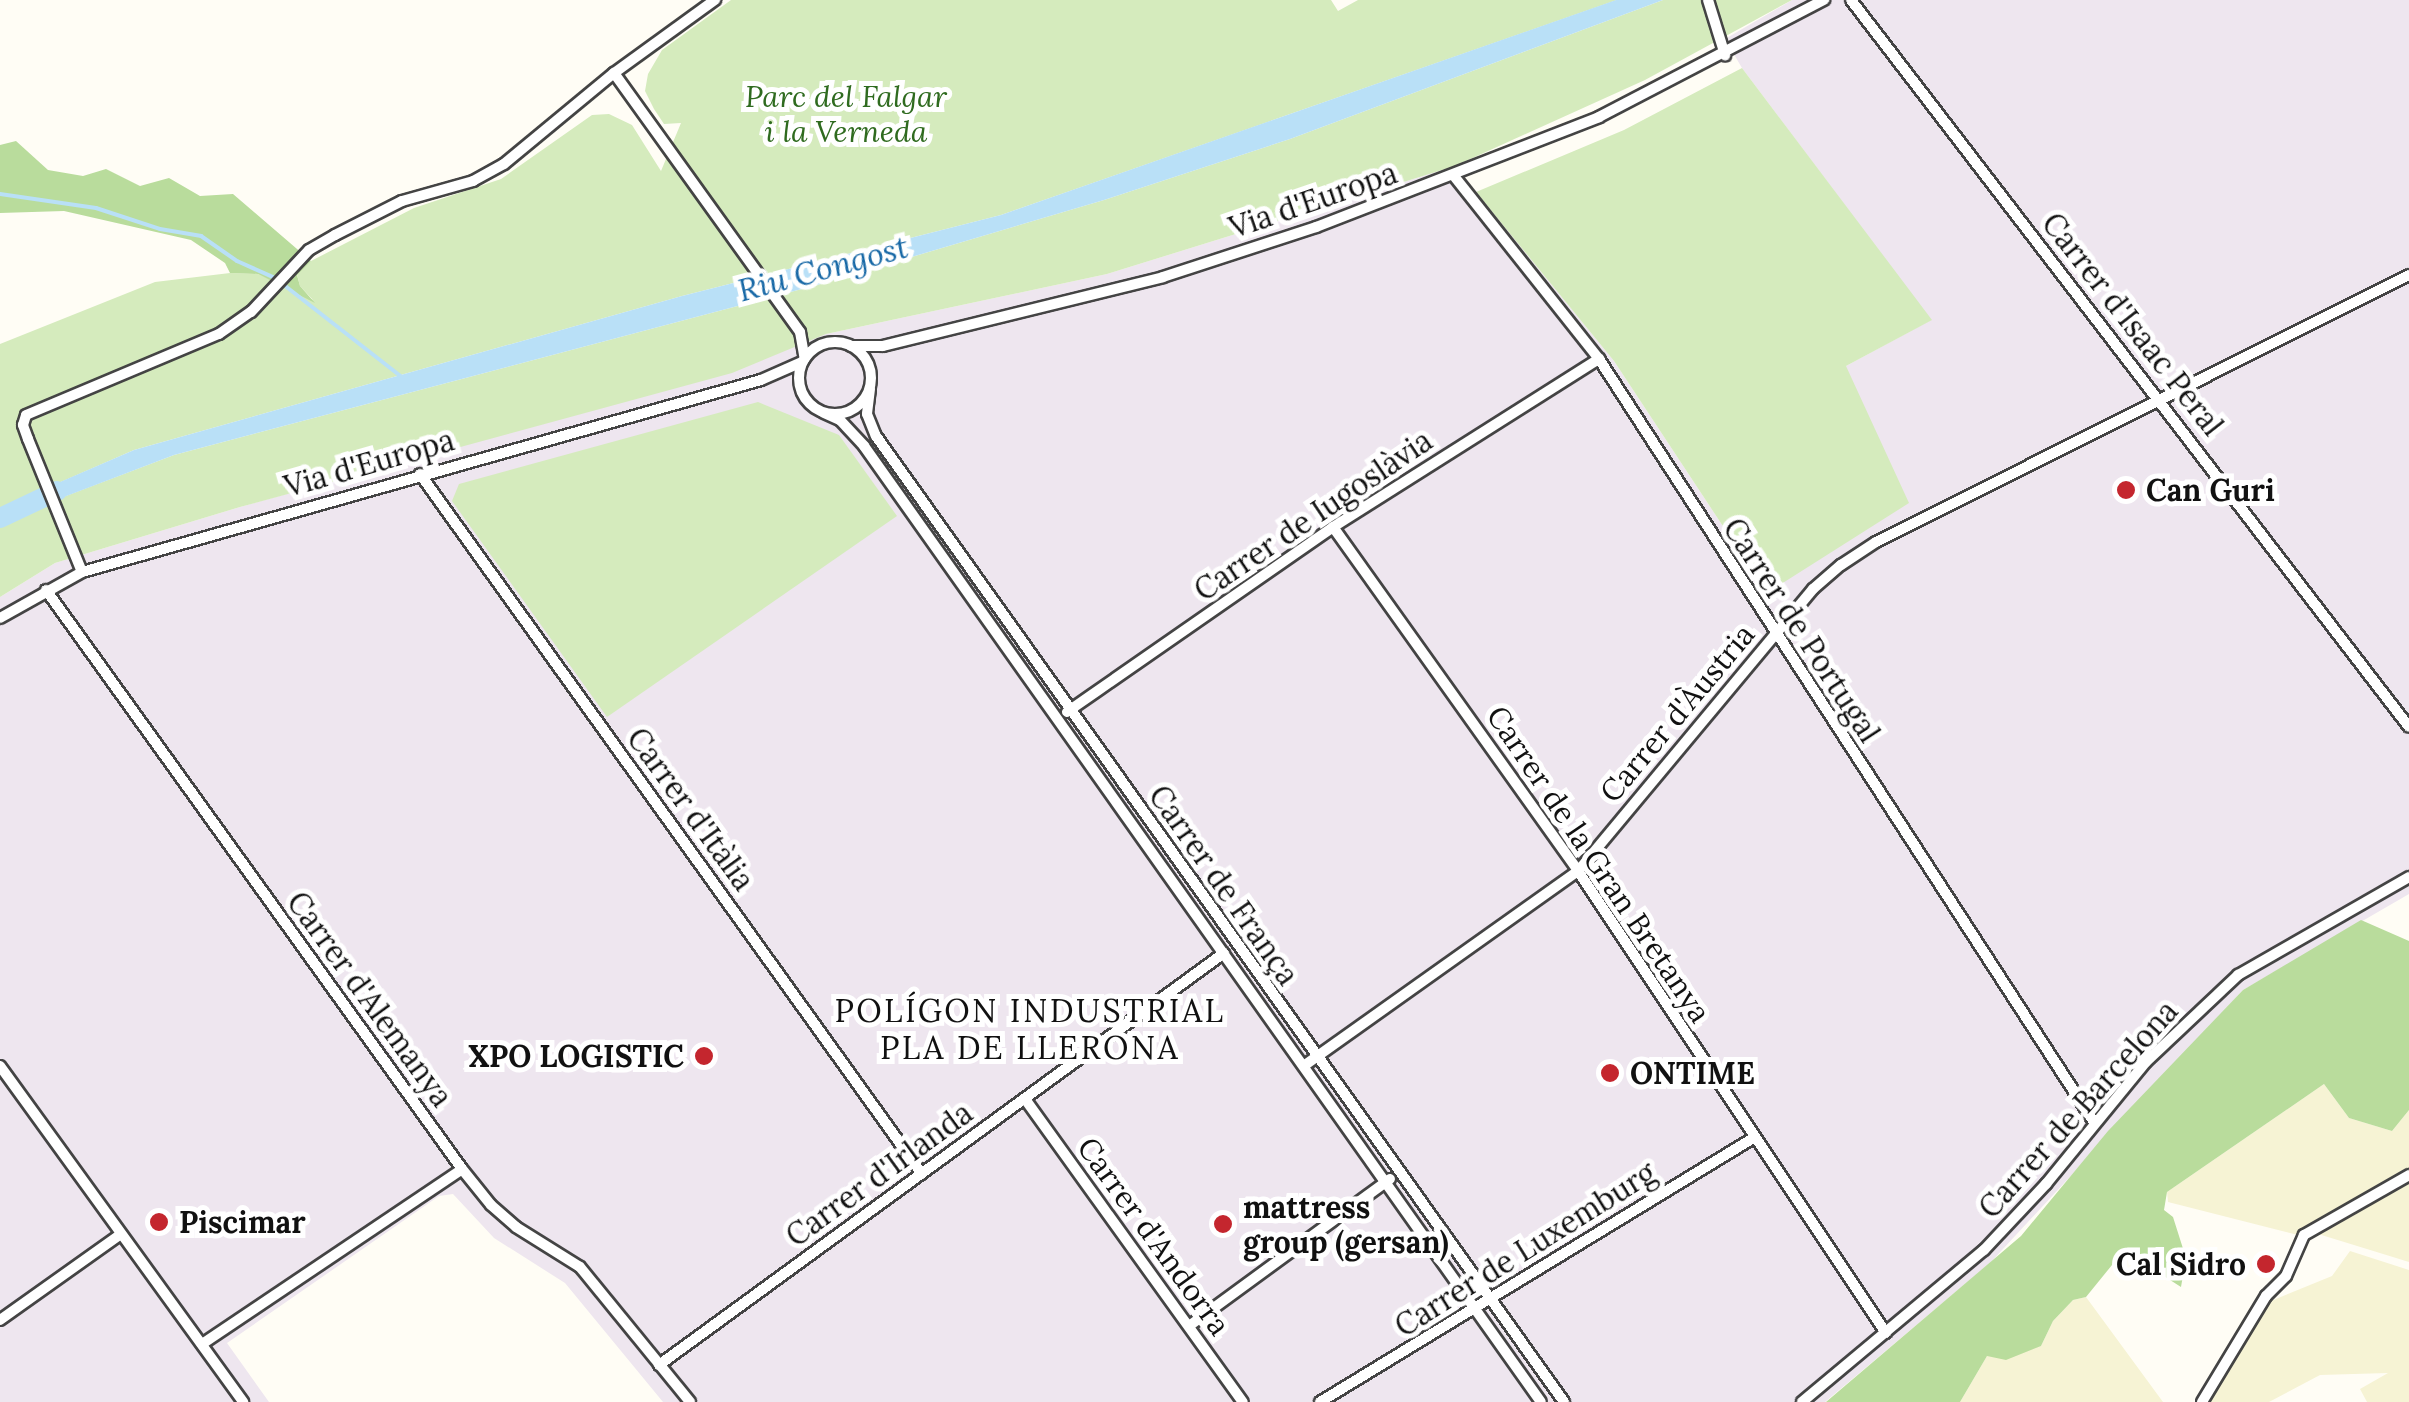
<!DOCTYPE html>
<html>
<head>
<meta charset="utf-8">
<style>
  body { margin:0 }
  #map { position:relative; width:2409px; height:1402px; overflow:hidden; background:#fffdf5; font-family:Lora,serif }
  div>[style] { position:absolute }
  .industrial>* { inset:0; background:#eee6ef }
  .farmland>* { inset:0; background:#f6f3d4 }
  .green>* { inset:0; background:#d5ebbd }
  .forest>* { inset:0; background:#b9dc9c }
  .water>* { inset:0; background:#b9e0f7 }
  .stream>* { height:4px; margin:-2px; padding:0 2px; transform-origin:2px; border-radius:2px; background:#b9e0f7 }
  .river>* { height:20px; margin:-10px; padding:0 10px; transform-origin:10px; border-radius:10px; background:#b9e0f7 }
  .roads { filter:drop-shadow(2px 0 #444) drop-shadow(-2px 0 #444) drop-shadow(0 2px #444) drop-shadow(0 -2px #444) }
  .minor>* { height:10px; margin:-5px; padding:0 5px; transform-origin:5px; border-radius:5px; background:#fff }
  .minor>.ring { margin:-5px; padding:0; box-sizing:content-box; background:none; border:10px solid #fff; border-radius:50% }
  .dots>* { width:28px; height:28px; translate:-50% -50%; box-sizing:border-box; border:5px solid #fff; border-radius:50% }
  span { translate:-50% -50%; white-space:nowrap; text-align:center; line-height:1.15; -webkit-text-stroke:10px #fff; paint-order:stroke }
  .park-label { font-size:30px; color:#2f6b1f; font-style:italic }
  .street-label { font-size:30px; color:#111 }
  .poi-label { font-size:30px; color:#111; font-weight:700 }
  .left { translate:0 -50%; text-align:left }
  .right { translate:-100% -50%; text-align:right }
  .water-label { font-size:32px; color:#1768a6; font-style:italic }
  .neighbourhood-label { font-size:32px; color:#111; letter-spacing:2.5px }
</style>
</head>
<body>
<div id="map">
  <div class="industrial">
    <div style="clip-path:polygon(1792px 0,2409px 0,2409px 894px,2243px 990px,1990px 1263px,1825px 1402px,663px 1402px,565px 1283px,494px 1238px,453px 1194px,439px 1196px,227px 1343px,269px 1402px,0 1402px,0 597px,55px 563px,240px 507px,449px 449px,826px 334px,1107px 274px,1455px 166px,1614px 361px,1767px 593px,1846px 366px,1931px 320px,1742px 68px,1725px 39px)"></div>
  </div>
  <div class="farmland">
    <div style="clip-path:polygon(2324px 1084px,2349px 1118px,2392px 1131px,2409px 1110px,2409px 1172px,2298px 1235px,2168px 1202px,2167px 1192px)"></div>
    <div style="clip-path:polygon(2409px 1180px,2409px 1262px,2315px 1233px)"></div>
    <div style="clip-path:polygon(2350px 1251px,2409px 1270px,2409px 1402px,2367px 1402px,2360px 1389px,2388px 1373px,2320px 1375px,2269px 1402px,2206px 1402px,2271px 1301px,2332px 1276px)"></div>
    <div style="clip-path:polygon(2086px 1297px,2163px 1402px,1960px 1402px,1987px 1356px,2041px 1346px,2053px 1321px,2073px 1300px)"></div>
  </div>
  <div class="green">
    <div style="clip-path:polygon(731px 0,1331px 0,1338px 11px,1358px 0,1617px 0,1001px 215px,682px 296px,134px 450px,31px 495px,34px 508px,174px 455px,817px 285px,1104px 200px,1290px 139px,1663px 0,1792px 0,1645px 80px,1455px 166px,1107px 274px,826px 334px,732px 373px,240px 507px,55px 563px,0 597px,0 344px,155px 282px,230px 273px,258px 274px,313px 300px,300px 286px,297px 274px,311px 261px,414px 208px,501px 179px,592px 115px,609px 114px,632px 125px,661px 171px,681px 123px,664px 124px,654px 109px,645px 91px,648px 74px,662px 50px)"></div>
    <div style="clip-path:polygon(1742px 68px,1932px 320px,1846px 366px,1909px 503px,1767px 593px,1614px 361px,1476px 192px,1624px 130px)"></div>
    <div style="clip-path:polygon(758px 402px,839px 435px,897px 516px,607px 717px,452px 501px,459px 484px)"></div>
  </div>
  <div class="forest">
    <div style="clip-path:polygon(16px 141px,48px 170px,83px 176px,106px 169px,140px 186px,169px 178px,200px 196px,233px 194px,311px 261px,297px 275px,300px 286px,315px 303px,258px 274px,230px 273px,225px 263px,191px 240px,64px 211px,0 213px,0 145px)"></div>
    <div style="clip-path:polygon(2361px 920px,2409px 941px,2409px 1110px,2392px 1131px,2349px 1118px,2324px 1084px,2167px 1192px,2164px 1210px,2173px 1217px,2186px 1258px,2181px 1287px,2134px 1257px,2112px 1265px,2086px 1297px,2073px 1300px,2053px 1321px,2041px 1346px,2006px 1360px,1987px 1356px,1960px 1402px,1826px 1402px,2021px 1236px,2108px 1131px,2243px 990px)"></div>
  </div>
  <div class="water">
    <div style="clip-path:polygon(1616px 0,1663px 0,1290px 139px,1104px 200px,817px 285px,174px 455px,35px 508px,30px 495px,134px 450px,682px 296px,1001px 215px)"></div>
  </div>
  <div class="stream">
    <div style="left:0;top:194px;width:97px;rotate:8.3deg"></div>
    <div style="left:96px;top:208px;width:67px;rotate:18.2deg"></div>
    <div style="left:160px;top:229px;width:42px;rotate:9.7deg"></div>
    <div style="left:201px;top:236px;width:44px;rotate:34.8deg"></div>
    <div style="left:237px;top:261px;width:42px;rotate:24.1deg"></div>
    <div style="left:275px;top:278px;width:162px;rotate:38deg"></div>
  </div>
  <div class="river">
    <div style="left:0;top:518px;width:63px;rotate:-25.3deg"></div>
  </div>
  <div class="roads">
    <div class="minor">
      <div style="left:1708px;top:0;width:58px;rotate:72.8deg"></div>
      <div style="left:1851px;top:0;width:916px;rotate:52.49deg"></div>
      <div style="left:614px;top:73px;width:319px;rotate:54.3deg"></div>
      <div style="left:800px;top:332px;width:27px;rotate:80deg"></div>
      <div style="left:1454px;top:176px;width:233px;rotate:51.6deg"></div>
      <div style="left:1599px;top:359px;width:910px;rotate:57.03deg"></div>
      <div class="ring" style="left:799px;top:342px;width:62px;height:62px"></div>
      <div style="left:851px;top:346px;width:32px"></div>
      <div style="left:883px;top:346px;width:288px;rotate:-13.8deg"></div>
      <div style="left:1163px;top:277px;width:161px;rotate:-18.1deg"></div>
      <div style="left:1316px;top:227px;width:304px;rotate:-21.2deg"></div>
      <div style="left:1599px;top:117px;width:254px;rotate:-27.5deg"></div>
      <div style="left:870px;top:389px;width:25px;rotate:97deg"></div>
      <div style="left:867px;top:414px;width:24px;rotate:68deg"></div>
      <div style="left:876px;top:436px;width:1186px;rotate:54.54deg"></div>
      <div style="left:824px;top:413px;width:17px;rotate:24deg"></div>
      <div style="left:840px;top:420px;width:35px;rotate:47deg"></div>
      <div style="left:864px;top:446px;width:1171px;rotate:54.7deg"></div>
      <div style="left:420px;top:474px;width:861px;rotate:54.35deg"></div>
      <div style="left:1333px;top:527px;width:422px;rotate:54.5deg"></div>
      <div style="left:1578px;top:871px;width:555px;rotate:56.31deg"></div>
      <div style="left:82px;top:572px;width:144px;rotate:-112.1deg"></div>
      <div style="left:28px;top:439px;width:15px;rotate:-110deg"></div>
      <div style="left:23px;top:425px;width:10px;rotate:-73deg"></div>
      <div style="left:26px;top:415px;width:209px;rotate:-22.8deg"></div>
      <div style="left:219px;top:334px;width:39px;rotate:-35deg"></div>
      <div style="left:251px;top:312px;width:85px;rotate:-46.9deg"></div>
      <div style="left:309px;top:250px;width:30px;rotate:-30deg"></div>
      <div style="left:335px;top:235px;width:75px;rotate:-26.9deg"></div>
      <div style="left:402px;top:201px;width:74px;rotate:-15.7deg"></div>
      <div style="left:473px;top:181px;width:35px;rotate:-29deg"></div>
      <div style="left:504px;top:164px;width:143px;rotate:-39.6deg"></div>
      <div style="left:614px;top:73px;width:125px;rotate:-35.9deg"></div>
      <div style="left:46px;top:590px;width:713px;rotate:54.3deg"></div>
      <div style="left:462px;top:1169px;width:46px;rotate:51.1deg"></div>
      <div style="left:491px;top:1205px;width:33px;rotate:41deg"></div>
      <div style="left:516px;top:1227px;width:75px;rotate:32deg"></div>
      <div style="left:580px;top:1267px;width:174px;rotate:50.8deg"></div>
      <div style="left:0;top:618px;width:94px;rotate:-29.3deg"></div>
      <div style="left:82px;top:572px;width:706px;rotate:-15.79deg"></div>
      <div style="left:761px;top:380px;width:45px;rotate:-23.7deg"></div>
      <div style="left:1067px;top:712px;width:324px;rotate:-34.8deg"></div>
      <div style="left:1333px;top:527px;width:315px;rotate:-32.3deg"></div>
      <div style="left:1305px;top:1065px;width:335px;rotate:-35.4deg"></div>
      <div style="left:1578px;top:871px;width:367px;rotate:-50.2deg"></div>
      <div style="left:1813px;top:589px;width:37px;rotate:-41deg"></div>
      <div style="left:1841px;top:565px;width:42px;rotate:-33.3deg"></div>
      <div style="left:1876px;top:542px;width:596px;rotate:-26.61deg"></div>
      <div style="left:0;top:1066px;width:415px;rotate:54.1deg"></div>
      <div style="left:1025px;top:1099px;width:373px;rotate:54.3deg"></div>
      <div style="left:0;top:1320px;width:148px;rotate:-35.4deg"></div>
      <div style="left:1189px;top:1326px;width:249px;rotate:-36.2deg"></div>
      <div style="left:202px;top:1344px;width:313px;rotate:-33.9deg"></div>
      <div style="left:659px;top:1365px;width:699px;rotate:-36.1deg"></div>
      <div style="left:1320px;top:1402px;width:509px;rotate:-31.35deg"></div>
      <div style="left:1802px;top:1402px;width:237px;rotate:-39.9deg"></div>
      <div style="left:1984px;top:1250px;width:91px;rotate:-46.8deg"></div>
      <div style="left:2046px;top:1184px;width:158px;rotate:-50.7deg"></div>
      <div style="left:2146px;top:1062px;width:127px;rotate:-43.4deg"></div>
      <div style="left:2238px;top:975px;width:197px;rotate:-29.8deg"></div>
      <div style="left:2202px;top:1402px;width:124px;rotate:-58.9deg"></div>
      <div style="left:2266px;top:1296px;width:28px;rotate:-45deg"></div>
      <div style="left:2286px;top:1276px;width:45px;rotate:-66.3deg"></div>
      <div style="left:2304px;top:1235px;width:121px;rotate:-29.7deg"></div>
    </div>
  </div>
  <div class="dots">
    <div style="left:2126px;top:490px;background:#c4262e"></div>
    <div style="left:704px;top:1056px;background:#c4262e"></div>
    <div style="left:1610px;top:1073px;background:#c4262e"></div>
    <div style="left:159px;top:1222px;background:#c4262e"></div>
    <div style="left:1223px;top:1224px;background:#c4262e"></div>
    <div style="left:2266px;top:1264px;background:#c4262e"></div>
  </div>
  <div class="park-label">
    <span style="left:846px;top:113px">Parc del Falgar<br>i la Verneda</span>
  </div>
  <div class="street-label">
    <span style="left:1313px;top:200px;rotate:-19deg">Via d'Europa</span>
    <span style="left:2133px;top:324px;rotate:52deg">Carrer d'Isaac Peral</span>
    <span style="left:369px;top:463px;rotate:-16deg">Via d'Europa</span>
    <span style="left:1313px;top:515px;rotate:-34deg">Carrer de Iugoslàvia</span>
    <span style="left:1802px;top:630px;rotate:57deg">Carrer de Portugal</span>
    <span style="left:1677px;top:713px;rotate:-50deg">Carrer d'Àustria</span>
    <span style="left:691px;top:809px;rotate:54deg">Carrer d'Itàlia</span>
    <span style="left:1599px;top:864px;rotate:56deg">Carrer de la Gran Bretanya</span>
    <span style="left:1224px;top:885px;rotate:55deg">Carrer de França</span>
    <span style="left:370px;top:999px;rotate:54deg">Carrer d'Alemanya</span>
    <span style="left:2078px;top:1109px;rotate:-48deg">Carrer de Barcelona</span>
    <span style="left:879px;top:1174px;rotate:-36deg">Carrer d'Irlanda</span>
    <span style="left:1154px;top:1236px;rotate:54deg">Carrer d'Andorra</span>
    <span style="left:1525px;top:1249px;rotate:-32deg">Carrer de Luxemburg</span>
  </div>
  <div class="poi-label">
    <span class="left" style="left:2146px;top:490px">Can Guri</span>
    <span class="right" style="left:684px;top:1056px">XPO LOGISTIC</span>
    <span class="left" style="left:1630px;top:1073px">ONTIME</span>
    <span class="left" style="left:1243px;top:1224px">mattress<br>group (gersan)</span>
    <span class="left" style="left:179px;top:1222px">Piscimar</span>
    <span class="right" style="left:2246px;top:1264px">Cal Sidro</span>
  </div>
  <div class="water-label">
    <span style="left:823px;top:269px;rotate:-15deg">Riu Congost</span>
  </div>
  <div class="neighbourhood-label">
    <span style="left:1030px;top:1030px">POLÍGON INDUSTRIAL<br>PLA DE LLERONA</span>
  </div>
</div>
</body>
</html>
